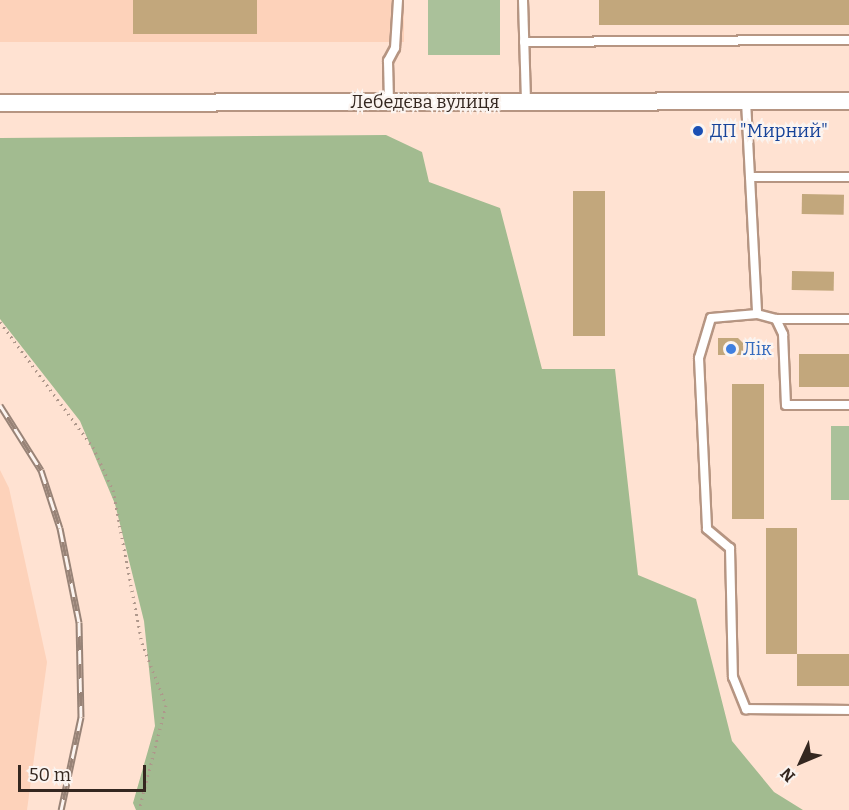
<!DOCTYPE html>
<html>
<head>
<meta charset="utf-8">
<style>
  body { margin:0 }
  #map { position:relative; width:849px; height:810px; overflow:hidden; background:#ffe2d2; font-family:Bitter,serif }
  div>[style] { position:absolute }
  .built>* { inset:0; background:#fdd2ba; transform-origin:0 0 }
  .green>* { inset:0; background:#aac19a; transform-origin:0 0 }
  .forest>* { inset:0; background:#a2bb90 }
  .building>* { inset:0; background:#c2a77c; transform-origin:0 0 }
  .path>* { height:3px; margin-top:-1.5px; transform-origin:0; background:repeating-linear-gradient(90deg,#ae978b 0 1.5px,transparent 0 6px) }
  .roads { filter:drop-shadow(2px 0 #b69582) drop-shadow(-2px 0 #b69582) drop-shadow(0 2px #b69582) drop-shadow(0 -2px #b69582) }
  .service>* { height:8px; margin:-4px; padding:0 4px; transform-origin:4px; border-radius:4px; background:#fff }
  .minor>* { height:16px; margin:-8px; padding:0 8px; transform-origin:8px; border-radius:8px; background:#fff }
  .rail>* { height:7px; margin-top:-3.5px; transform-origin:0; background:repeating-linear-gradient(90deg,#fbf4f0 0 14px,#988377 0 28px); box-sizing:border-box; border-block:2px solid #988377 }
  .dots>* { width:16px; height:16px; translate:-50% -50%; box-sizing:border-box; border:3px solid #fbf4f0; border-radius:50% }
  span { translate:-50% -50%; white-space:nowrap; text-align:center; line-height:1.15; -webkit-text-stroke:4.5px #fbf4f0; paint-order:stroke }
  .street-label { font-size:18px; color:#342720 }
  .transit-label { font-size:18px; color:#164399 }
  .left { translate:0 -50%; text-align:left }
  .shop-label { font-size:18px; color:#366cbe }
  .north { position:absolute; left:771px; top:732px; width:60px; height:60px; -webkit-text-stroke:4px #fbf4f0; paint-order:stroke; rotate:226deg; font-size:16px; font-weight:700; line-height:24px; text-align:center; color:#342720 }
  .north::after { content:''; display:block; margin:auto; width:21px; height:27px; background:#342720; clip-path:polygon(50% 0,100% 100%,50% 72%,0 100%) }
  .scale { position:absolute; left:18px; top:765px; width:128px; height:27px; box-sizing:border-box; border:3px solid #342720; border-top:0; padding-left:8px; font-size:18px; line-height:21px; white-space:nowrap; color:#342720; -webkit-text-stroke:4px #fbf4f0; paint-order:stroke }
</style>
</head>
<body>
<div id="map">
  <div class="built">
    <div style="left:0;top:0;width:404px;height:42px"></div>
    <div style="clip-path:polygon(0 470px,9px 488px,47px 662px,27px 810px,0 810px)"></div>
  </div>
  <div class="green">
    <div style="left:428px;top:0;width:72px;height:55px"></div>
    <div style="left:849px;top:426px;width:74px;height:18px;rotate:90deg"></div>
  </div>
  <div class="forest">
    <div style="clip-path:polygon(386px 135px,422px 152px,429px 182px,500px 208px,542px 369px,615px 369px,638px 575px,696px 599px,732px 741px,774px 792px,803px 810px,136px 810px,133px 803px,155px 726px,144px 621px,115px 504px,80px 421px,0 319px,0 138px)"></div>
  </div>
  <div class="building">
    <div style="left:133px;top:0;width:124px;height:34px"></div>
    <div style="left:599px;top:0;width:250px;height:25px"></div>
    <div style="left:573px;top:191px;width:32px;height:145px"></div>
    <div style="left:802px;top:194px;width:42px;height:20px;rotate:1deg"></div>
    <div style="left:792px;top:271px;width:42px;height:19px;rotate:1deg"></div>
    <div style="clip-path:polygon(718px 338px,738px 338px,743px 343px,743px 355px,718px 355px)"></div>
    <div style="left:799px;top:354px;width:50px;height:33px"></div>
    <div style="left:732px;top:384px;width:32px;height:135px"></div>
    <div style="left:766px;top:528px;width:31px;height:126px"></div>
    <div style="left:797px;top:654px;width:52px;height:32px"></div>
  </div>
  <div class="path">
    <div style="left:0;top:322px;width:156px;rotate:53.4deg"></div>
    <div style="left:93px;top:447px;width:47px;rotate:65.1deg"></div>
    <div style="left:113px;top:490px;width:156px;rotate:79.3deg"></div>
    <div style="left:142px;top:643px;width:66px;rotate:68.8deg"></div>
    <div style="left:166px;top:705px;width:108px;rotate:104.4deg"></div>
  </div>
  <div class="roads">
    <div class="service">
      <div style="left:523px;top:0;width:102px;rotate:88.3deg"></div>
      <div style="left:524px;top:42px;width:325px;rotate:-0.4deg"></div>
      <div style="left:746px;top:101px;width:213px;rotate:87deg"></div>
      <div style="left:757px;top:314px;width:20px;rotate:15deg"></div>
      <div style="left:776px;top:319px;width:17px;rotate:65deg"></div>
      <div style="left:783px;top:334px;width:71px;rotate:87.6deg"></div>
      <div style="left:786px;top:405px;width:63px"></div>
      <div style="left:389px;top:102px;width:41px;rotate:-91.4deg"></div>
      <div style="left:388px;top:61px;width:15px;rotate:-62deg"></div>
      <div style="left:395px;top:48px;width:48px;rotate:-86.4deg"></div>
      <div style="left:750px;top:177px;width:99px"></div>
      <div style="left:757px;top:314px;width:46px;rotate:175deg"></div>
      <div style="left:711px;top:318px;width:42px;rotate:106.7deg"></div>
      <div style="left:699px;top:358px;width:171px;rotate:87.3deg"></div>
      <div style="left:707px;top:529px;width:30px;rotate:40deg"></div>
      <div style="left:730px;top:548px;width:129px;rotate:88.7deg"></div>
      <div style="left:733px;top:677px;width:35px;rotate:68deg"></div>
      <div style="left:746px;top:709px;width:103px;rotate:0.6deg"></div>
      <div style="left:776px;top:319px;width:73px"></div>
    </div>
    <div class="minor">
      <div style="left:0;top:103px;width:849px;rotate:-0.13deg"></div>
    </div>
  </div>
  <div class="rail">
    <div style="left:0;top:405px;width:77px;rotate:57.8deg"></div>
    <div style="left:41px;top:470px;width:61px;rotate:71.9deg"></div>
    <div style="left:60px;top:528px;width:96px;rotate:78.6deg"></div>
    <div style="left:79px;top:622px;width:95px;rotate:88.8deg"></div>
    <div style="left:81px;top:717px;width:95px;rotate:102.1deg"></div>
  </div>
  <div class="dots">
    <div style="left:698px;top:131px;background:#1a4fb4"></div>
    <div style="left:731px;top:349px;background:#3f7fe0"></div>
  </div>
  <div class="street-label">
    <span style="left:425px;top:102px">Лебедєва вулиця</span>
  </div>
  <div class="transit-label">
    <span class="left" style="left:710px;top:131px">ДП "Мирний"</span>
  </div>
  <div class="shop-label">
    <span class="left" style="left:743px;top:349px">Лік</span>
  </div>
  <div class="north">N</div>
  <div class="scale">50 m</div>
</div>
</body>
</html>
